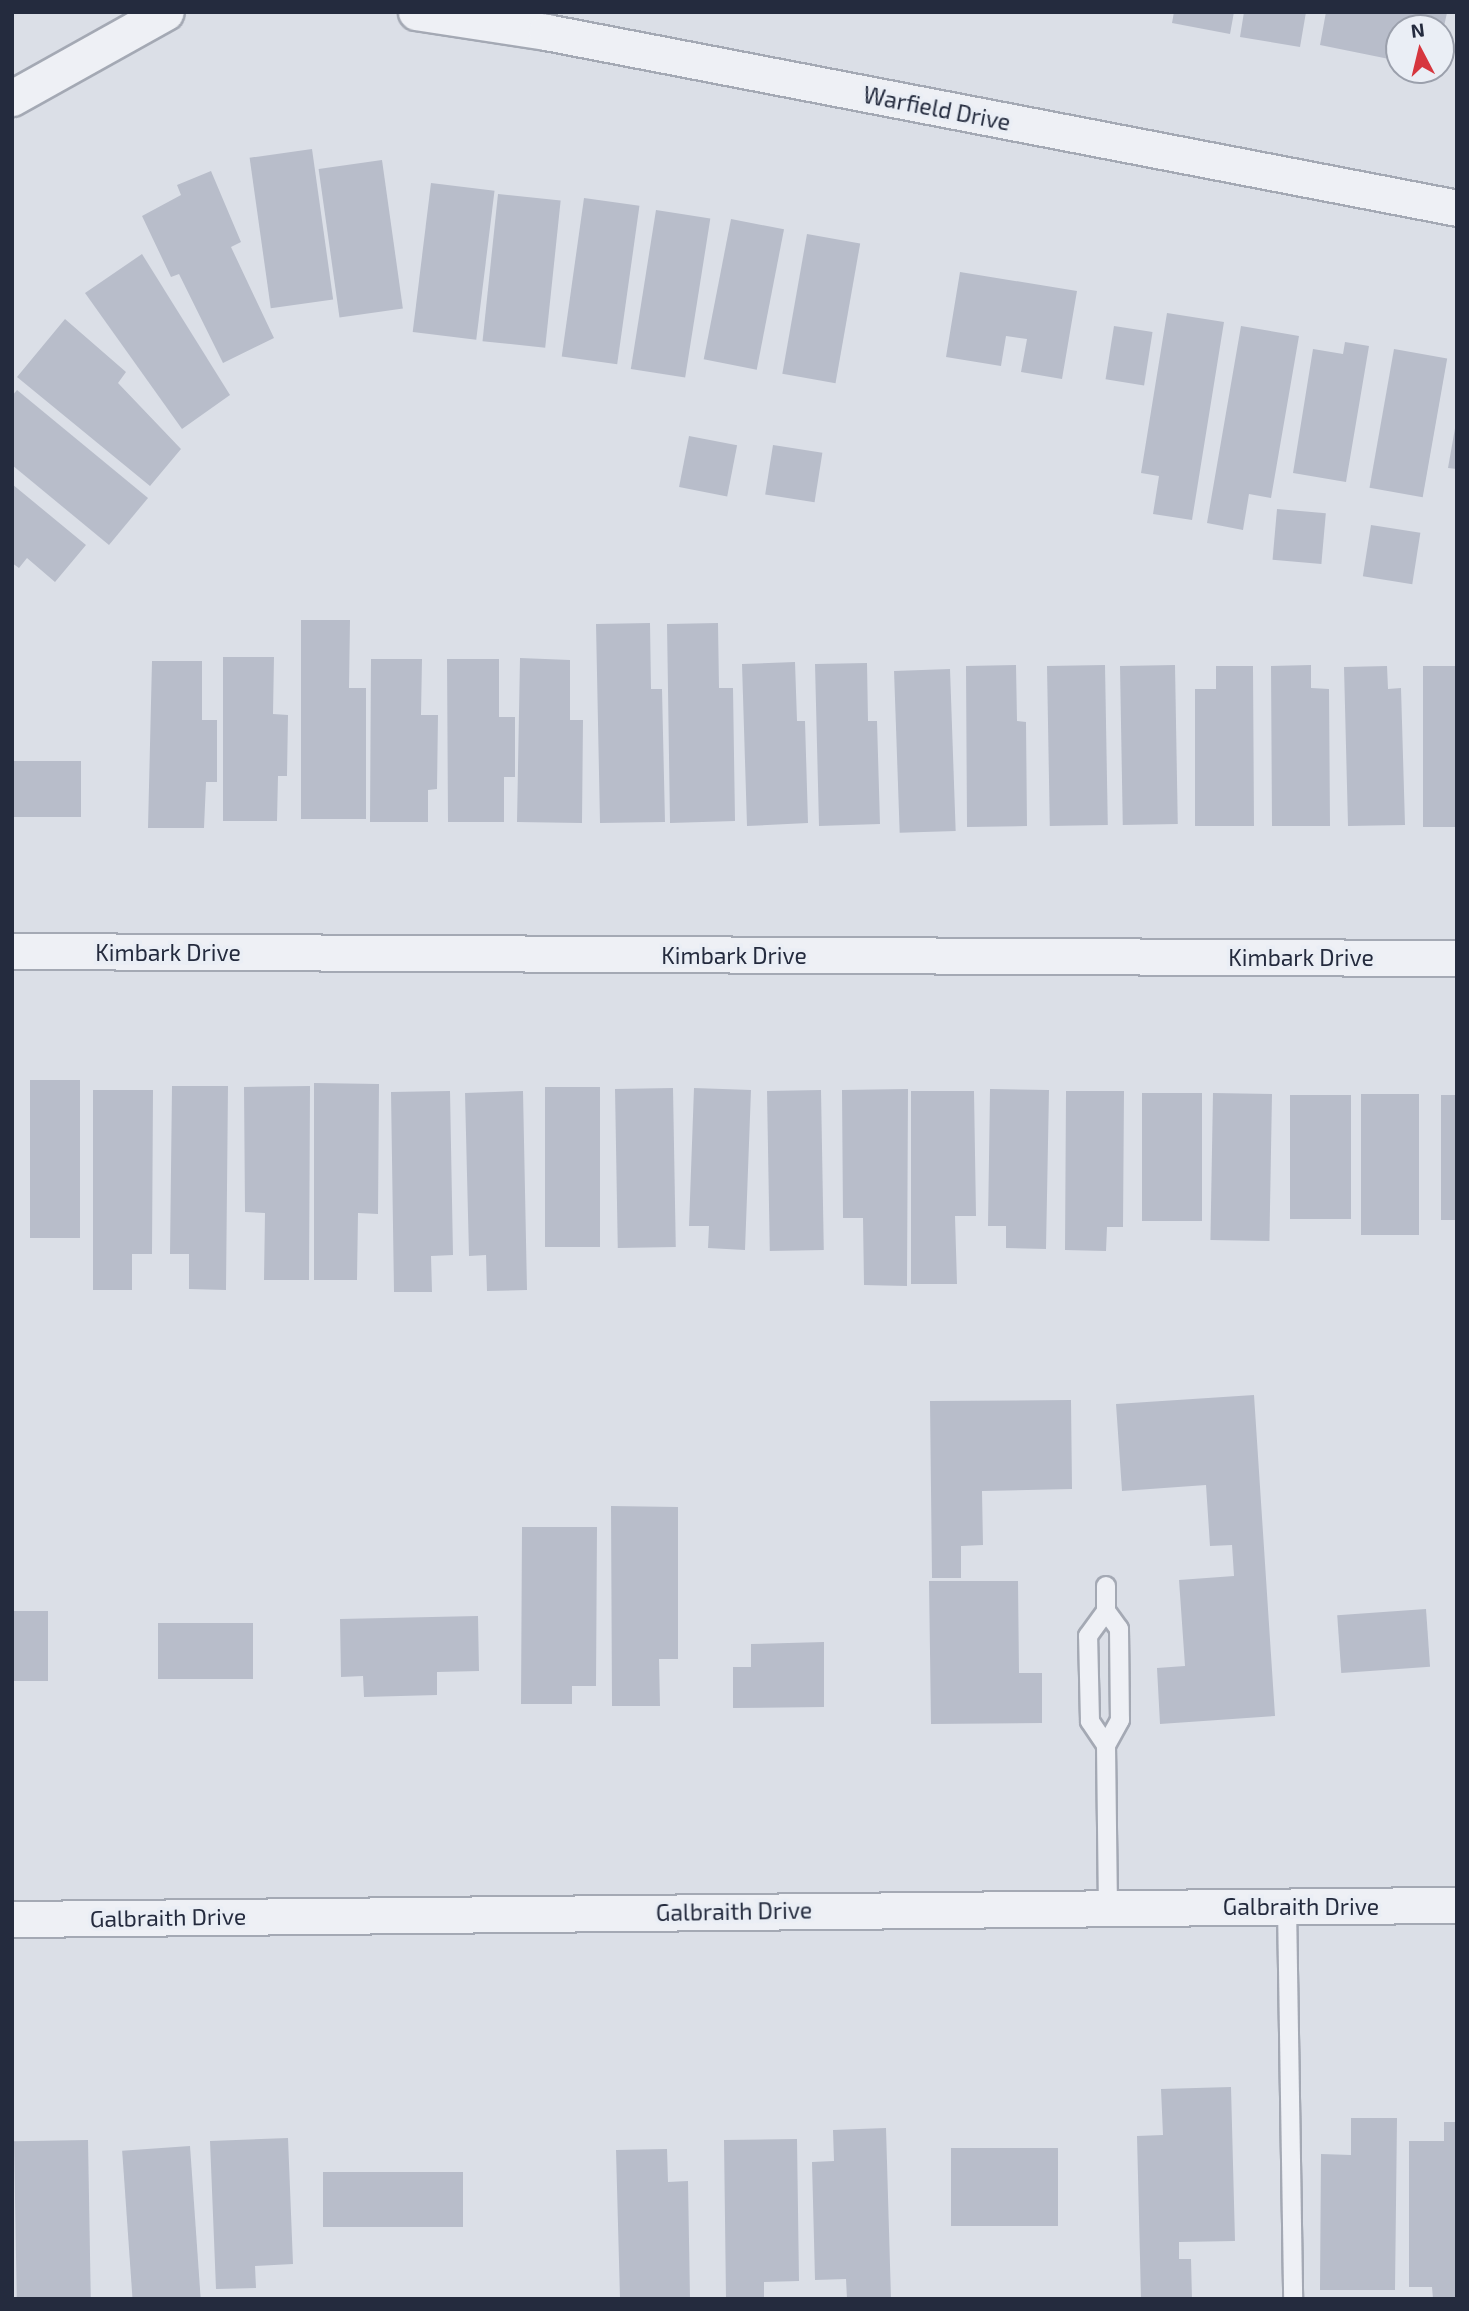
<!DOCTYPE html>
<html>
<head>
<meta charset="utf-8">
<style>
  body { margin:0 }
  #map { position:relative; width:1469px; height:2311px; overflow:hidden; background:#dbdfe7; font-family:"Exo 2",sans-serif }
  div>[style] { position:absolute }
  .building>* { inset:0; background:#b8bdca; transform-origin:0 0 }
  .roads { filter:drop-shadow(2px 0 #a4a9b4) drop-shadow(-2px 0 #a4a9b4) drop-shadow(0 2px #a4a9b4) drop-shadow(0 -2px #a4a9b4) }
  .service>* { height:18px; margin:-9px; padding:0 9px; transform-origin:9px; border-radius:9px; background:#eef0f5 }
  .minor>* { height:35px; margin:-17.5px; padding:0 17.5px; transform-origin:17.5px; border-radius:17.5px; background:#eef0f5 }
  span { translate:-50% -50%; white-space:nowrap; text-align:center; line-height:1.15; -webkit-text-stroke:7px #eaeef5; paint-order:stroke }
  .street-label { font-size:23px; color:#242b3e }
  .frame { position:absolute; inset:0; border:14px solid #242b3e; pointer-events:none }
  .north { position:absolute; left:1385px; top:14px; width:70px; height:70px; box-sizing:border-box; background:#eaeef5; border:2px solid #9ba0ac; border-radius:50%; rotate:353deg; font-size:19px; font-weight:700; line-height:28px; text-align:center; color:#242b3e }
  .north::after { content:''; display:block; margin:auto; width:24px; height:32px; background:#d6363e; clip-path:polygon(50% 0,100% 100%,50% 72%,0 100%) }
</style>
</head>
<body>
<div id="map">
  <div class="building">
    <div style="clip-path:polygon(1174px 12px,1234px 12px,1230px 34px,1172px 23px)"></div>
    <div style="clip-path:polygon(1244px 12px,1306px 12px,1300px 47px,1240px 37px)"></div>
    <div style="clip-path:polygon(1326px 12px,1442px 12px,1447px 13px,1442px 35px,1441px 28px,1399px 28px,1399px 61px,1320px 45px)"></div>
    <div style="left:312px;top:149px;width:152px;height:63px;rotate:82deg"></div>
    <div style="left:382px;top:160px;width:150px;height:64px;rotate:82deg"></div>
    <div style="clip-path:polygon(211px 171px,241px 242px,231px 247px,274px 338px,223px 363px,179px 274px,171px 277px,142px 216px,181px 195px,177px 185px)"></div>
    <div style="left:431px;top:183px;width:64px;height:150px;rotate:7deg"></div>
    <div style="left:498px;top:194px;width:63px;height:148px;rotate:6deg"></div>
    <div style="left:584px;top:198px;width:56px;height:160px;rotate:8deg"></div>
    <div style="left:656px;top:210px;width:55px;height:161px;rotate:9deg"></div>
    <div style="left:731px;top:219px;width:54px;height:143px;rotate:11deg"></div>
    <div style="left:807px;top:234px;width:54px;height:142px;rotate:10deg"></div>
    <div style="clip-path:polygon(142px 254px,230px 395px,182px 429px,85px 293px)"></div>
    <div style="clip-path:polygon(960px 272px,1077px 291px,1062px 379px,1021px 372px,1027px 339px,1006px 336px,1001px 366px,946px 357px)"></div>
    <div style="clip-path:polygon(1167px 313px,1224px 322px,1192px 520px,1153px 514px,1159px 476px,1141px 473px)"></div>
    <div style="clip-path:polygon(65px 319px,126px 372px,118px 383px,181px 449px,150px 486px,17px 377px)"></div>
    <div style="left:1114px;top:326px;width:39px;height:54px;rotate:9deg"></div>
    <div style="clip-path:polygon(1241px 326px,1299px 336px,1271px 498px,1249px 494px,1243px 530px,1207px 523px)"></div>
    <div style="clip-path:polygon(1345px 342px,1369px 346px,1346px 482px,1293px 473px,1313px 349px,1343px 354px)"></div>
    <div style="left:1394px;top:349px;width:54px;height:141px;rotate:10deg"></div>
    <div style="clip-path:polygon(17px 390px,148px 498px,109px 545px,12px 465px,12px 396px)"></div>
    <div style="clip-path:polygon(1457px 417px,1457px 469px,1448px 468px)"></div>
    <div style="left:689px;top:436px;width:49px;height:52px;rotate:11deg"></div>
    <div style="left:773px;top:445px;width:50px;height:50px;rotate:9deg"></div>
    <div style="clip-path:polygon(12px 484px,86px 545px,55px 582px,27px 558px,19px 568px,12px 563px)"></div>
    <div style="left:1277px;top:509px;width:49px;height:51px;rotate:5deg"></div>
    <div style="left:1371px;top:525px;width:50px;height:52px;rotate:9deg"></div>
    <div style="clip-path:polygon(301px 620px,350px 620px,349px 688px,366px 688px,366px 819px,301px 819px)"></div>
    <div style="clip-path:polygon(650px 623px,651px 689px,662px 689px,665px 822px,600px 823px,596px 624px)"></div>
    <div style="clip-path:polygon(718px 623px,719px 688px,733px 688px,735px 821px,670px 823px,667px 624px)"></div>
    <div style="clip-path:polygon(223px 657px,274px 657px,273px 714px,288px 715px,287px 776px,278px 776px,277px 821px,223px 821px)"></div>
    <div style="clip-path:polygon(520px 658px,570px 660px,570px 720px,583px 720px,582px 823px,517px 822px)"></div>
    <div style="clip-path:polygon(371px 659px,422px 659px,421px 715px,438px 715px,437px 789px,428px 790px,428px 822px,370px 822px)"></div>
    <div style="clip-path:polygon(447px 659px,499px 659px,499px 717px,515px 717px,515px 777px,504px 777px,504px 822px,448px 822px)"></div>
    <div style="clip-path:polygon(152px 661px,202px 661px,202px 720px,217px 720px,217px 782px,206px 782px,204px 828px,148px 828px)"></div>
    <div style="clip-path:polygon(795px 662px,797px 721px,805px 721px,808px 823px,747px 826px,742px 664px)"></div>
    <div style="clip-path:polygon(867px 663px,868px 721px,877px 721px,880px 824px,819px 826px,815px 664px)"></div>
    <div style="clip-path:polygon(1016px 665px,1017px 721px,1026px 722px,1027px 826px,967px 827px,966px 666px)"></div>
    <div style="left:1105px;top:665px;width:160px;height:58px;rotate:89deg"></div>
    <div style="left:1175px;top:665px;width:159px;height:55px;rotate:89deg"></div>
    <div style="clip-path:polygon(1311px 665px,1311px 688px,1329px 689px,1330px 826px,1272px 826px,1271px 666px)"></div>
    <div style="clip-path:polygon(1216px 666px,1253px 666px,1254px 826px,1195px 826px,1195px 689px,1216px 689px)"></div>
    <div style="clip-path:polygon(1387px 666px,1388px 689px,1401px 688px,1405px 825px,1348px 826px,1344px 667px)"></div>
    <div style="left:1423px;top:666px;width:34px;height:161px"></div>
    <div style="left:950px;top:669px;width:162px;height:56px;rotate:88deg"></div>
    <div style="left:12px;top:761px;width:69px;height:56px"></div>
    <div style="left:30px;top:1080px;width:50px;height:158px"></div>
    <div style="clip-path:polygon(314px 1083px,379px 1084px,378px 1214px,358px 1213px,357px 1280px,314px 1280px)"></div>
    <div style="clip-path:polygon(172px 1086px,228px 1086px,226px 1290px,189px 1289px,189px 1254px,170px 1254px)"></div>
    <div style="clip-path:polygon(310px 1086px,309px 1280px,264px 1280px,265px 1213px,245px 1212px,244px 1087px)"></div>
    <div style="left:600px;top:1087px;width:160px;height:55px;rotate:90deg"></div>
    <div style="left:673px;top:1088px;width:159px;height:58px;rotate:89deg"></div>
    <div style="clip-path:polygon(694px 1088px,751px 1090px,745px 1250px,708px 1248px,709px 1226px,689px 1226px)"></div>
    <div style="clip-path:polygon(908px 1089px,907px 1286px,864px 1285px,863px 1218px,843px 1218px,842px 1090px)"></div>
    <div style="clip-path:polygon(990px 1089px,1049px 1090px,1046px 1249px,1006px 1248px,1006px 1226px,988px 1226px)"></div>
    <div style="clip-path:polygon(93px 1090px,153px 1090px,152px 1254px,132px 1254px,132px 1290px,93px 1290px)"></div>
    <div style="left:821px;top:1090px;width:160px;height:54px;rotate:89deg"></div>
    <div style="clip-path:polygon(450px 1091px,453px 1255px,431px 1256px,432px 1292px,394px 1292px,391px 1092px)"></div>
    <div style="clip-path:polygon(523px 1091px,527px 1290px,487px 1291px,486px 1255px,469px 1256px,465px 1093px)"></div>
    <div style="clip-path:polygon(911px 1091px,974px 1091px,976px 1216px,955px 1216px,957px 1284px,911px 1284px)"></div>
    <div style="clip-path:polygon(1066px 1091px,1124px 1091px,1123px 1227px,1107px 1227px,1106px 1251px,1065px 1250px)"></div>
    <div style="left:1142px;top:1093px;width:60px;height:128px"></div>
    <div style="left:1213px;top:1093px;width:59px;height:147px;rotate:1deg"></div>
    <div style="left:1361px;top:1094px;width:58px;height:141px"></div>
    <div style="left:1290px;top:1095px;width:61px;height:124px"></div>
    <div style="left:1441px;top:1095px;width:16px;height:125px"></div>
    <div style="clip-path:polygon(1254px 1395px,1275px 1716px,1160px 1724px,1157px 1668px,1185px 1666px,1179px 1580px,1234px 1576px,1232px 1545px,1210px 1546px,1206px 1485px,1122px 1491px,1116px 1404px)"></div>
    <div style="clip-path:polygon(1071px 1400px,1072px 1489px,982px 1491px,983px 1545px,961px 1546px,961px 1578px,932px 1578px,930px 1401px)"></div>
    <div style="clip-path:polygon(611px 1506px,678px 1507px,678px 1659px,659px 1659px,660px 1706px,612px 1706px)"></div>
    <div style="clip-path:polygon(522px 1527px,597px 1527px,596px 1686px,572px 1686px,572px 1704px,521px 1704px)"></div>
    <div style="clip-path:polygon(929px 1581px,1018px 1581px,1019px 1673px,1042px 1673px,1042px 1723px,931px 1724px)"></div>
    <div style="left:1426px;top:1609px;width:58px;height:89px;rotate:86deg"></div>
    <div style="left:12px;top:1611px;width:36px;height:70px"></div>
    <div style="clip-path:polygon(478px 1616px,479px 1671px,437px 1672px,437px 1695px,364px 1697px,363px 1676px,341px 1677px,340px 1619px)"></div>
    <div style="left:158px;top:1623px;width:95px;height:56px"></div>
    <div style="clip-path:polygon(824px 1642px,824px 1707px,733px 1708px,733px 1667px,751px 1667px,751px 1644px)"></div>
    <div style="clip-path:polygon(1231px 2087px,1235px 2241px,1179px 2242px,1179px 2259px,1191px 2259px,1192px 2299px,1141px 2299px,1137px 2136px,1163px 2135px,1161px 2089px)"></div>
    <div style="clip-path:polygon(1351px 2118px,1397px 2118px,1395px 2290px,1320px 2290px,1321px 2154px,1351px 2155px)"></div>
    <div style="clip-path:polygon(1444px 2122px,1457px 2122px,1457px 2299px,1433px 2299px,1432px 2287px,1409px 2287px,1409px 2141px,1444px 2141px)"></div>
    <div style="clip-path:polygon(886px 2128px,891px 2299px,847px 2299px,846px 2279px,815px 2280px,812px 2162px,834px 2161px,833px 2130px)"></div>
    <div style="clip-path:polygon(288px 2138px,293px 2264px,255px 2266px,256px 2288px,216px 2289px,210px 2141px)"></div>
    <div style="clip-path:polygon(797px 2139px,799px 2281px,764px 2282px,764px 2299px,726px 2299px,724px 2140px)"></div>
    <div style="left:88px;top:2140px;width:159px;height:74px;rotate:89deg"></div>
    <div style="left:190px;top:2146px;width:153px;height:68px;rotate:86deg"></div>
    <div style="left:1058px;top:2148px;width:78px;height:107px;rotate:90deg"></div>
    <div style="clip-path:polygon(667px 2149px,668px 2182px,688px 2181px,690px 2299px,620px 2299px,616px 2150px)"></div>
    <div style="left:323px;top:2172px;width:140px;height:55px"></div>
  </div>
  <div class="roads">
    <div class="service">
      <div style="left:1106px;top:1586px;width:25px;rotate:90deg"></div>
      <div style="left:1106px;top:1611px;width:22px;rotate:54deg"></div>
      <div style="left:1119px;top:1629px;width:91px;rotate:89.4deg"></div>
      <div style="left:1120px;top:1720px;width:29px;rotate:119deg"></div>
      <div style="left:1106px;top:1745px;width:162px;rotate:89.3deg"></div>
      <div style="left:1106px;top:1745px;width:29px;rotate:-124deg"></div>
      <div style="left:1090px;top:1721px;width:85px;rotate:-91.3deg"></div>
      <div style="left:1088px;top:1636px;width:31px;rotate:-54deg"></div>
      <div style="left:1287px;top:1906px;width:393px;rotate:89.1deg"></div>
    </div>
    <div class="minor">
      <div style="left:416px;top:12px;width:132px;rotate:8.7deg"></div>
      <div style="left:546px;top:32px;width:928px;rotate:10.93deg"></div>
      <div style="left:12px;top:98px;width:176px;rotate:-29.2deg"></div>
      <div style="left:12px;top:951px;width:1445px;rotate:0.28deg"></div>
      <div style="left:12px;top:1919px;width:1445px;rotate:-0.56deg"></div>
    </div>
  </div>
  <div class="street-label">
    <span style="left:937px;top:108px;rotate:11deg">Warfield Drive</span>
    <span style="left:168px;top:952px">Kimbark Drive</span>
    <span style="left:734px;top:955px">Kimbark Drive</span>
    <span style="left:1301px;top:957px">Kimbark Drive</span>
    <span style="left:1301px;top:1906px">Galbraith Drive</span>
    <span style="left:734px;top:1911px;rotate:-1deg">Galbraith Drive</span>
    <span style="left:168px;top:1917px;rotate:-1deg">Galbraith Drive</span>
  </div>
  <div class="frame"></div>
  <div class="north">N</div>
</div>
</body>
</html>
